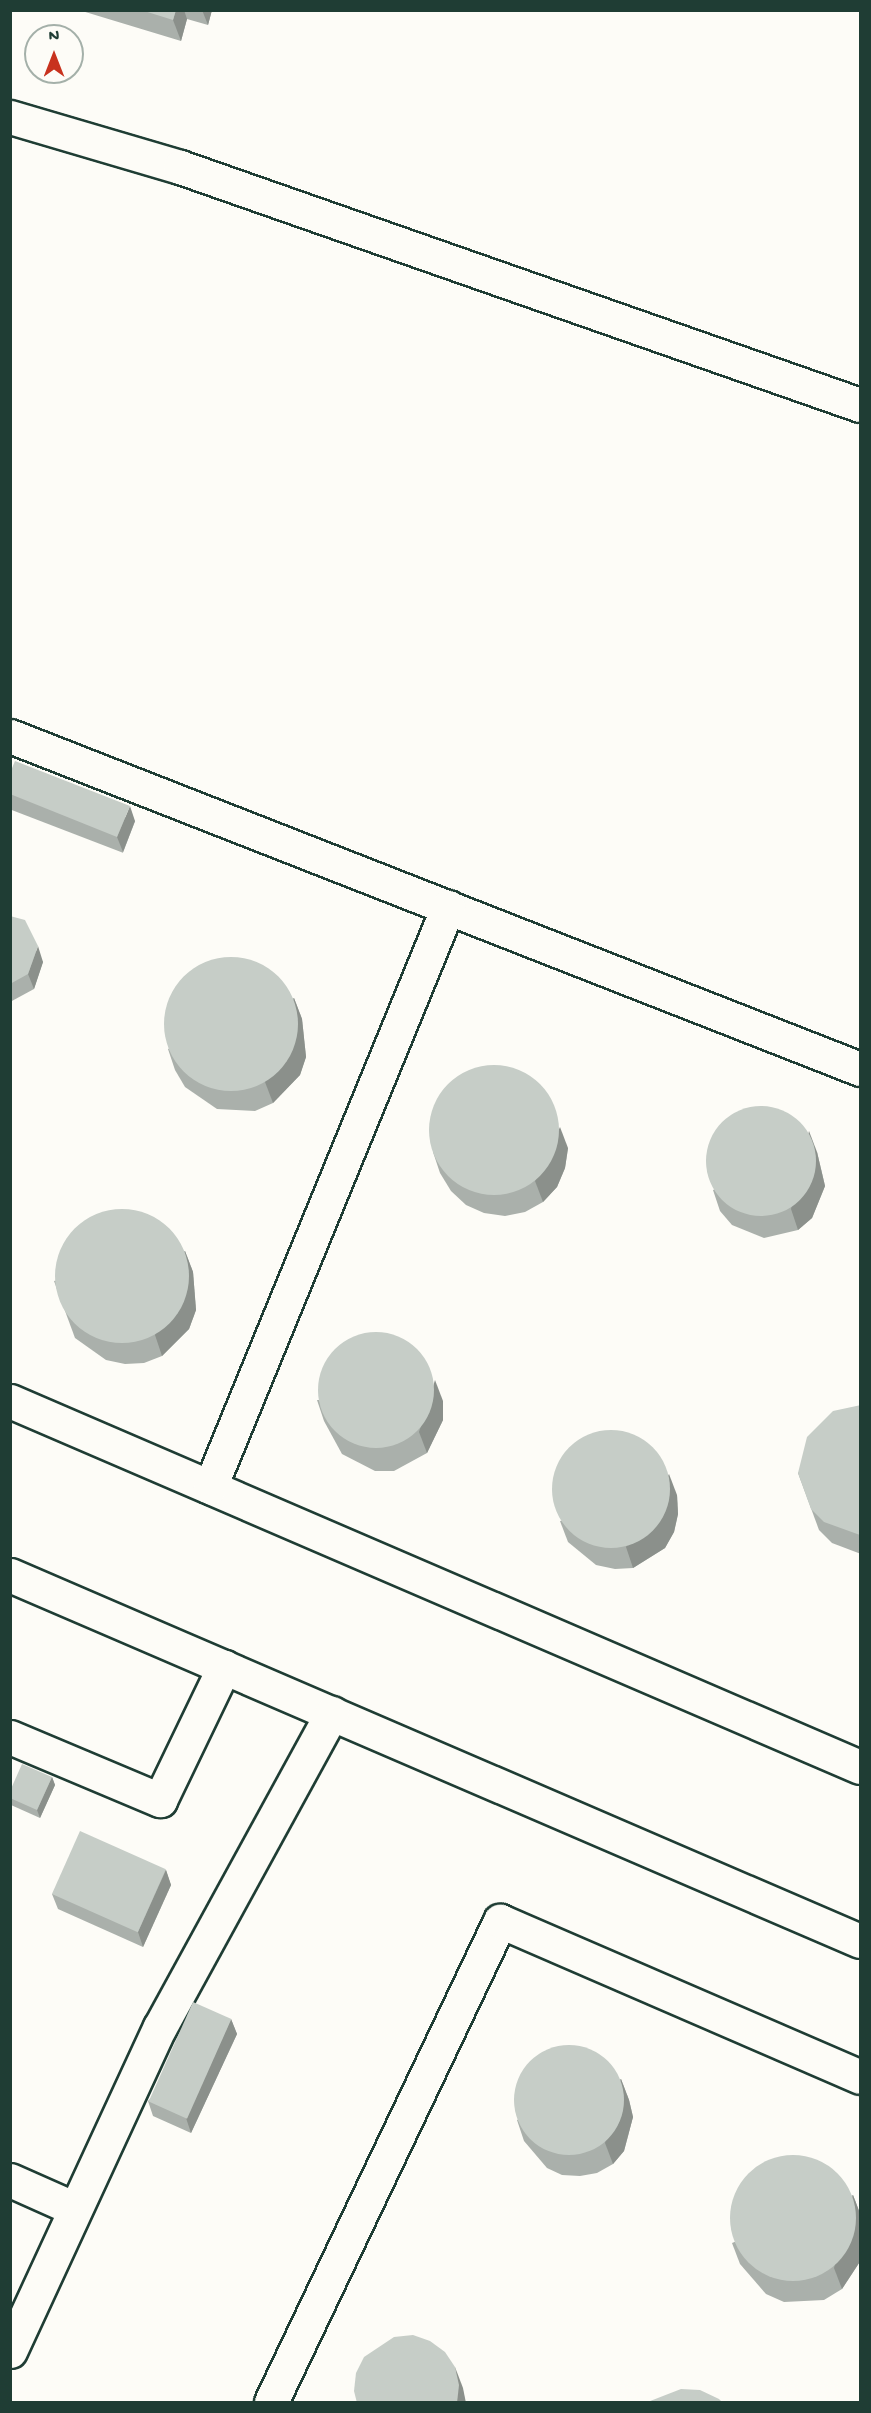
<!DOCTYPE html>
<html>
<head>
<meta charset="utf-8">
<style>
  body { margin:0 }
  #map { position:relative; width:871px; height:2413px; overflow:hidden; background:#fdfcf7; font-family:"Gochi Hand",sans-serif }
  div>[style] { position:absolute }
  .roads { filter:drop-shadow(2px 0 #1f3d34) drop-shadow(-2px 0 #1f3d34) drop-shadow(0 2px #1f3d34) drop-shadow(0 -2px #1f3d34) }
  .minor>* { height:33px; margin:-16.5px; padding:0 16.5px; transform-origin:16.5px; border-radius:16.5px; background:#fdfcf7 }
  .wall>* { inset:0; background:#aab0ab; transform-origin:0 0 }
  .shaded-wall>* { inset:0; background:#8b908b }
  .building>* { inset:0; background:#c6cdc7; transform-origin:0 0 }
  .round { border-radius:50% }
  span { translate:-50% -50%; white-space:nowrap; text-align:center; line-height:1.15; -webkit-text-stroke:4.5px #fdfcf7; paint-order:stroke }
  .frame { position:absolute; inset:0; border:12px solid #1f3d34; pointer-events:none }
  .north { position:absolute; left:24px; top:24px; width:60px; height:60px; box-sizing:border-box; background:#fdfcf7; border:2px solid #a4b0a9; border-radius:50%; rotate:0deg; font-size:16px; font-weight:700; line-height:24px; text-align:center; color:#1f3d34 }
  .north::after { content:''; display:block; margin:auto; width:21px; height:27px; background:#c8321e; clip-path:polygon(50% 0,100% 100%,50% 72%,0 100%) }
</style>
</head>
<body>
<div id="map">
  <div class="roads">
    <div class="minor">
      <div style="left:10px;top:117px;width:177px;rotate:16.4deg"></div>
      <div style="left:180px;top:167px;width:720px;rotate:19.29deg"></div>
      <div style="left:10px;top:736px;width:913px;rotate:21.39deg"></div>
      <div style="left:10px;top:1401px;width:925px;rotate:23.3deg"></div>
      <div style="left:210px;top:1487px;width:627px;rotate:-67.69deg"></div>
      <div style="left:10px;top:1575px;width:925px;rotate:23.3deg"></div>
      <div style="left:10px;top:1737px;width:163px;rotate:22.8deg"></div>
      <div style="left:160px;top:1800px;width:148px;rotate:-64.3deg"></div>
      <div style="left:10px;top:2180px;width:71px;rotate:24deg"></div>
      <div style="left:10px;top:2351px;width:357px;rotate:-65.2deg"></div>
      <div style="left:160px;top:2027px;width:358px;rotate:-61.3deg"></div>
      <div style="left:271px;top:2402px;width:533px;rotate:-64.54deg"></div>
      <div style="left:500px;top:1921px;width:392px;rotate:23.4deg"></div>
    </div>
  </div>
  <div class="wall">
    <div style="clip-path:polygon(82px 10px,212px 10px,208px 25px,187px 19px,181px 41px,82px 11px)"></div>
    <div style="left:10px;top:773px;width:134px;height:34px;rotate:21deg"></div>
    <div style="clip-path:polygon(10px 916px,43px 962px,34px 989px,10px 1002px)"></div>
    <div style="clip-path:polygon(294px 998px,302px 1019px,306px 1057px,300px 1075px,273px 1103px,255px 1111px,217px 1109px,185px 1087px,175px 1070px,168px 1049px)"></div>
    <div style="clip-path:polygon(568px 1148px,565px 1168px,557px 1187px,543px 1202px,525px 1212px,505px 1216px,484px 1213px,466px 1205px,451px 1191px,440px 1173px,433px 1152px)"></div>
    <div style="clip-path:polygon(817px 1152px,825px 1186px,812px 1218px,798px 1230px,764px 1238px,732px 1225px,720px 1211px,713px 1190px)"></div>
    <div style="clip-path:polygon(185px 1251px,193px 1272px,196px 1310px,189px 1329px,162px 1356px,144px 1363px,125px 1364px,106px 1360px,75px 1338px,54px 1281px)"></div>
    <div style="clip-path:polygon(317px 1400px,443px 1401px,443px 1420px,427px 1453px,394px 1471px,375px 1471px,342px 1454px,324px 1421px)"></div>
    <div style="clip-path:polygon(861px 1405px,861px 1554px,832px 1543px,819px 1530px,798px 1473px)"></div>
    <div style="clip-path:polygon(677px 1495px,678px 1514px,674px 1532px,665px 1548px,633px 1568px,615px 1569px,596px 1565px,568px 1542px,560px 1521px)"></div>
    <div style="clip-path:polygon(52px 1777px,55px 1785px,40px 1818px,11px 1805px,10px 1791px)"></div>
    <div style="clip-path:polygon(166px 1870px,171px 1885px,143px 1947px,58px 1909px,52px 1894px)"></div>
    <div style="clip-path:polygon(231px 2019px,237px 2034px,191px 2133px,153px 2116px,148px 2101px)"></div>
    <div style="clip-path:polygon(621px 2079px,629px 2100px,633px 2117px,624px 2151px,613px 2164px,597px 2173px,580px 2176px,562px 2175px,547px 2168px,524px 2141px,517px 2120px)"></div>
    <div style="clip-path:polygon(853px 2195px,861px 2216px,861px 2260px,842px 2289px,824px 2300px,784px 2302px,766px 2294px,740px 2264px,732px 2243px)"></div>
  </div>
  <div class="shaded-wall">
    <div style="clip-path:polygon(176px 10px,184px 10px,187px 19px,181px 41px,173px 20px)"></div>
    <div style="clip-path:polygon(202px 10px,212px 10px,208px 25px)"></div>
    <div style="clip-path:polygon(130px 806px,135px 821px,123px 852px,117px 837px)"></div>
    <div style="clip-path:polygon(38px 946px,43px 962px,34px 989px,28px 974px)"></div>
    <div style="clip-path:polygon(294px 998px,302px 1019px,306px 1057px,300px 1075px,273px 1103px,265px 1082px)"></div>
    <div style="clip-path:polygon(560px 1127px,568px 1148px,565px 1168px,557px 1187px,543px 1202px,535px 1181px)"></div>
    <div style="clip-path:polygon(809px 1131px,817px 1152px,825px 1186px,812px 1218px,798px 1230px,791px 1209px)"></div>
    <div style="clip-path:polygon(185px 1251px,193px 1272px,196px 1310px,189px 1329px,162px 1356px,155px 1335px)"></div>
    <div style="clip-path:polygon(435px 1380px,443px 1401px,443px 1420px,427px 1453px,419px 1432px)"></div>
    <div style="clip-path:polygon(669px 1474px,677px 1495px,678px 1514px,674px 1532px,665px 1548px,633px 1568px,626px 1547px)"></div>
    <div style="clip-path:polygon(52px 1777px,55px 1785px,40px 1818px,37px 1810px)"></div>
    <div style="clip-path:polygon(166px 1870px,171px 1885px,143px 1947px,138px 1932px)"></div>
    <div style="clip-path:polygon(231px 2019px,237px 2034px,191px 2133px,186px 2118px)"></div>
    <div style="clip-path:polygon(621px 2079px,629px 2100px,633px 2117px,624px 2151px,613px 2164px,605px 2143px)"></div>
    <div style="clip-path:polygon(853px 2195px,861px 2216px,861px 2260px,842px 2289px,834px 2268px)"></div>
    <div style="clip-path:polygon(455px 2367px,463px 2388px,466px 2403px,457px 2403px)"></div>
  </div>
  <div class="building">
    <div style="clip-path:polygon(141px 10px,176px 10px,173px 20px)"></div>
    <div style="clip-path:polygon(15px 761px,130px 806px,117px 837px,10px 794px,10px 773px)"></div>
    <div style="clip-path:polygon(10px 916px,25px 920px,38px 946px,28px 974px,10px 984px)"></div>
    <div class="round" style="left:164px;top:957px;width:134px;height:134px"></div>
    <div class="round" style="left:429px;top:1065px;width:130px;height:130px"></div>
    <div class="round" style="left:706px;top:1106px;width:110px;height:110px"></div>
    <div class="round" style="left:55px;top:1209px;width:134px;height:134px"></div>
    <div class="round" style="left:318px;top:1332px;width:116px;height:116px"></div>
    <div style="clip-path:polygon(861px 1405px,861px 1535px,860px 1535px,824px 1522px,811px 1509px,798px 1473px,807px 1437px,833px 1411px)"></div>
    <div class="round" style="left:552px;top:1430px;width:118px;height:118px"></div>
    <div style="clip-path:polygon(22px 1764px,52px 1777px,37px 1810px,10px 1798px,10px 1791px)"></div>
    <div style="left:80px;top:1831px;width:94px;height:69px;rotate:24deg"></div>
    <div style="left:193px;top:2002px;width:42px;height:109px;rotate:24deg"></div>
    <div class="round" style="left:514px;top:2045px;width:110px;height:110px"></div>
    <div class="round" style="left:730px;top:2155px;width:126px;height:126px"></div>
    <div style="clip-path:polygon(413px 2335px,430px 2341px,445px 2352px,455px 2367px,459px 2385px,457px 2403px,357px 2403px,354px 2391px,356px 2373px,364px 2357px,394px 2337px)"></div>
    <div style="clip-path:polygon(681px 2389px,700px 2390px,719px 2399px,723px 2403px,645px 2403px)"></div>
  </div>
  <div class="frame"></div>
  <div class="north">N</div>
</div>
</body>
</html>
